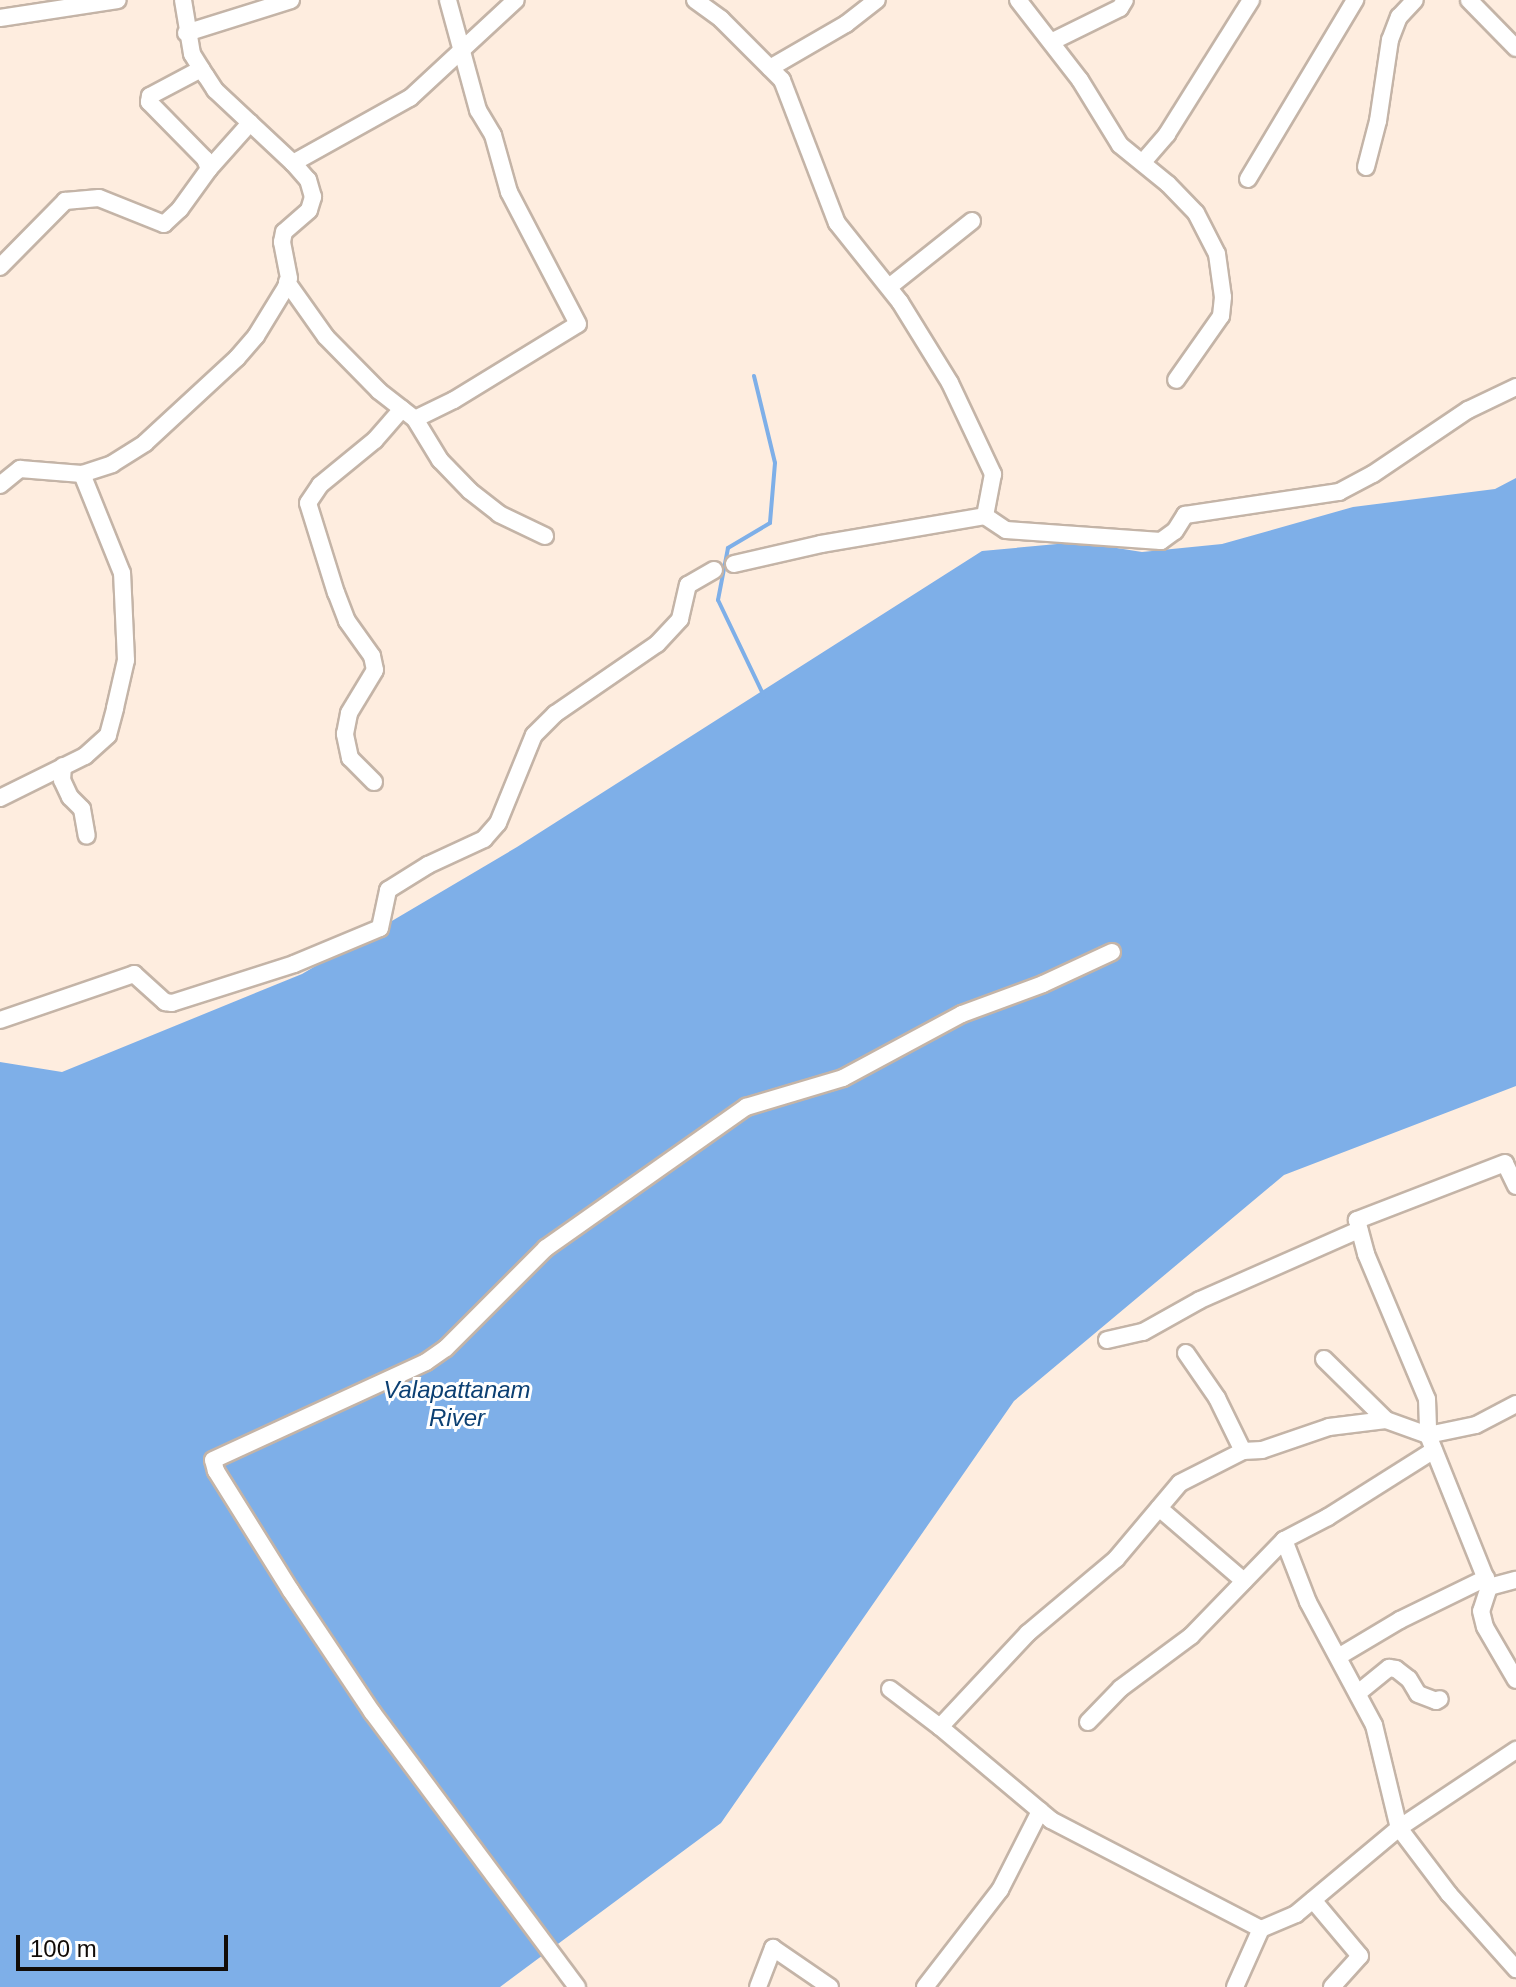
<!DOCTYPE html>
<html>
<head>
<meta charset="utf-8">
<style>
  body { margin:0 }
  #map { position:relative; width:1516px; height:1987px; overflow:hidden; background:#feeddf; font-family:Arial,sans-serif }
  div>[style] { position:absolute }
  .water>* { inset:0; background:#7eafe8 }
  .stream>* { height:4px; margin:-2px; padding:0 2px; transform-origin:2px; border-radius:2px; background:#7eafe8 }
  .roads { filter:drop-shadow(2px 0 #c4b4a7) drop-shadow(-2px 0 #c4b4a7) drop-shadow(0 2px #c4b4a7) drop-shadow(0 -2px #c4b4a7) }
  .street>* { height:16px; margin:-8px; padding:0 8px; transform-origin:8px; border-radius:8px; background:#fff }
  span { translate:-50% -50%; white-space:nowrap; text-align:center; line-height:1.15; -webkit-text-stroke:6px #fff; paint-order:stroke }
  .water-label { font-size:24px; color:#0c4073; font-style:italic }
  .scale { position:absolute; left:16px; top:1935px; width:212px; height:36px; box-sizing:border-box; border:4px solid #120c08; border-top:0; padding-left:10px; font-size:24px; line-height:28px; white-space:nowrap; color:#120c08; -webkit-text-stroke:6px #fff; paint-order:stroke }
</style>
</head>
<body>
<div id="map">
  <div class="water">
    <div style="clip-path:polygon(1516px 478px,1516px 1086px,1284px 1175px,1014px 1401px,721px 1823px,500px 1987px,0 1987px,0 1062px,62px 1072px,302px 974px,517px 847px,982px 551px,1079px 542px,1142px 552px,1222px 544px,1353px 507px,1495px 489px)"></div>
  </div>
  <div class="stream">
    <div style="left:754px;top:376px;width:89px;rotate:76.4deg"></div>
    <div style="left:775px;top:463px;width:60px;rotate:94.8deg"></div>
    <div style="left:770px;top:523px;width:49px;rotate:149.2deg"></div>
    <div style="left:728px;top:548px;width:53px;rotate:100.9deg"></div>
    <div style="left:718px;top:600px;width:106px;rotate:64.4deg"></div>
  </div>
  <div class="roads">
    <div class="street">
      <div style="left:183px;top:0;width:55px;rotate:80.5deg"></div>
      <div style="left:192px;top:54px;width:26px;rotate:58deg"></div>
      <div style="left:206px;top:76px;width:17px;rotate:57deg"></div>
      <div style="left:215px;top:90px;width:107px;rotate:43.1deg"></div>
      <div style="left:293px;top:163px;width:134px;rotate:-29.1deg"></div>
      <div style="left:410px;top:98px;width:144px;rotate:-42.8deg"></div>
      <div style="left:695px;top:0;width:32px;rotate:36deg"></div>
      <div style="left:721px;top:19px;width:86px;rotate:45deg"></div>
      <div style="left:782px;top:80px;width:153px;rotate:69deg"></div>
      <div style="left:837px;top:223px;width:101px;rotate:51.4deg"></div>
      <div style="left:900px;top:302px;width:95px;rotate:58.3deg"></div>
      <div style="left:950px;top:383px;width:101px;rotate:64.7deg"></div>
      <div style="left:993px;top:474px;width:43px;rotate:100.8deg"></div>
      <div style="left:1018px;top:0;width:101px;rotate:52.2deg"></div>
      <div style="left:1080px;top:80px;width:76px;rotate:58.4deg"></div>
      <div style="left:1120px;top:145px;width:62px;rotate:39.1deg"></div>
      <div style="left:1168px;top:184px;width:40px;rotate:46deg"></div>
      <div style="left:1196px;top:213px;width:46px;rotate:62.9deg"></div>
      <div style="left:1217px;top:254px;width:43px;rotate:82.1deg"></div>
      <div style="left:1223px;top:297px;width:19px;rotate:96deg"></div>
      <div style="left:1221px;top:316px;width:78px;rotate:125.1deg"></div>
      <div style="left:1469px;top:0;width:67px;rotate:45.6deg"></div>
      <div style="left:0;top:18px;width:119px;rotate:-8.7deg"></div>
      <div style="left:186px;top:33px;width:110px;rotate:-17.4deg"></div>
      <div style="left:1051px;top:42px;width:77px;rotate:-26.2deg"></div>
      <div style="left:1120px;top:8px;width:9px;rotate:-58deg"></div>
      <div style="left:770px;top:68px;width:88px;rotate:-30.1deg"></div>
      <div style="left:846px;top:24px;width:39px;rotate:-38deg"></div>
      <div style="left:1143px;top:162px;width:37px;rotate:-49deg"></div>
      <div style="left:1167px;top:134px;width:158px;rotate:-57.9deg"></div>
      <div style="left:1366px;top:167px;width:48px;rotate:-75.4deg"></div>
      <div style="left:1378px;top:121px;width:82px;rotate:-81.6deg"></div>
      <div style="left:1390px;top:40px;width:25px;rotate:-69deg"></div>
      <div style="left:1399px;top:17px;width:23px;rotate:-47deg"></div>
      <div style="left:209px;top:169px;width:62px;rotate:-48.3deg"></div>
      <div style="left:1248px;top:179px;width:209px;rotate:-59.1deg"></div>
      <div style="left:0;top:267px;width:93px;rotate:-45.4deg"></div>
      <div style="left:65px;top:201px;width:34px;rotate:-5deg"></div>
      <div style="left:99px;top:198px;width:70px;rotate:21.8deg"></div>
      <div style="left:164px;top:224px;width:22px;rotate:-43deg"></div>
      <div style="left:180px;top:209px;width:49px;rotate:-54.1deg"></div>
      <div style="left:209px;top:169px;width:11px;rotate:-112deg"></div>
      <div style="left:205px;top:159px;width:80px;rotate:-134.5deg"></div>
      <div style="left:149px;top:102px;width:6px;rotate:-81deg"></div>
      <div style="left:150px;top:96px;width:58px;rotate:-27.9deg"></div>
      <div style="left:287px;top:282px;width:67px;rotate:54.7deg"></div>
      <div style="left:326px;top:337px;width:76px;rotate:45.5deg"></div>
      <div style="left:379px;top:391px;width:46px;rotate:37.9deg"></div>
      <div style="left:415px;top:419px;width:43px;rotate:-26deg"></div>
      <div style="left:454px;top:400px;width:145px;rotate:-31.5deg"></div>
      <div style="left:578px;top:324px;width:149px;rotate:-117.6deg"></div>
      <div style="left:509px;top:192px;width:59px;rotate:-105.7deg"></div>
      <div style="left:493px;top:135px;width:29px;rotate:-121deg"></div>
      <div style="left:478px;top:110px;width:114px;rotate:-105.3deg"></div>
      <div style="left:889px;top:287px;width:106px;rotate:-38.5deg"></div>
      <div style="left:415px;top:419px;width:48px;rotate:58.6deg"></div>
      <div style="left:440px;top:460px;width:43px;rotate:45.9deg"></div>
      <div style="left:470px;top:491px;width:37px;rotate:38deg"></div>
      <div style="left:499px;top:514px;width:51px;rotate:25.6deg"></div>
      <div style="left:0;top:485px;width:26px;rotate:-39deg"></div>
      <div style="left:20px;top:469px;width:62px;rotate:4.6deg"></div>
      <div style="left:82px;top:474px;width:32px;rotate:-18deg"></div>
      <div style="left:112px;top:464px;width:39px;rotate:-32deg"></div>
      <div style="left:145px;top:443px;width:125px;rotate:-42.7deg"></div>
      <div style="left:237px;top:358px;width:29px;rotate:-49deg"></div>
      <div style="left:256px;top:336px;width:57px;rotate:-58.5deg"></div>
      <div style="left:286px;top:287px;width:9px;rotate:-72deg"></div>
      <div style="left:289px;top:278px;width:37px;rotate:-101deg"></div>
      <div style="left:282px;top:242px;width:10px;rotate:-79deg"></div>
      <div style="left:284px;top:232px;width:33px;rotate:-41deg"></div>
      <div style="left:309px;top:210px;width:14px;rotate:-73deg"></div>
      <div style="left:313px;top:197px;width:18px;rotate:-106deg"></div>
      <div style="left:308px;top:180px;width:23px;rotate:-131deg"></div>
      <div style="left:734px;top:564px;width:89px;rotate:-12.9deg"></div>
      <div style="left:821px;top:544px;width:166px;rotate:-9.7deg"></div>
      <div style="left:985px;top:516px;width:25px;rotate:34deg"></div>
      <div style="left:1006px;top:530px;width:155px;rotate:4.1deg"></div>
      <div style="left:1161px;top:541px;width:17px;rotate:-36deg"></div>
      <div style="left:1175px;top:531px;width:19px;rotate:-58deg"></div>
      <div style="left:1185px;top:515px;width:156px;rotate:-8.5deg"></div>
      <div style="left:1339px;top:492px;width:38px;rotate:-28deg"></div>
      <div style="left:1373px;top:474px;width:115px;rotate:-34deg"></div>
      <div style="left:1468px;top:410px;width:53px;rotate:-25.6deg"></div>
      <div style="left:63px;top:766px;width:14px;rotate:94deg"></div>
      <div style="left:62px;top:780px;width:19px;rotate:65deg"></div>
      <div style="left:70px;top:797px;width:17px;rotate:45deg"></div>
      <div style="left:82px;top:809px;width:27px;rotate:80deg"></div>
      <div style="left:374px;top:782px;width:34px;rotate:-135deg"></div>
      <div style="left:350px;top:758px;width:25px;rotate:-102deg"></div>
      <div style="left:345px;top:734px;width:21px;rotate:-79deg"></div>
      <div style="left:349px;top:713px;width:50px;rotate:-58.8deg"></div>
      <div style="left:375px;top:670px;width:14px;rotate:-102deg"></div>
      <div style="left:372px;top:656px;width:43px;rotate:-125.5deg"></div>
      <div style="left:347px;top:621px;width:30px;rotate:-111deg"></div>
      <div style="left:336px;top:593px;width:94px;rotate:-107.3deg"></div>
      <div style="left:308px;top:503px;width:22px;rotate:-56deg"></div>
      <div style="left:320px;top:485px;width:71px;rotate:-39.3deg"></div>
      <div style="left:375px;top:440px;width:41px;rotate:-48.9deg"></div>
      <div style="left:0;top:798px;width:95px;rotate:-26.3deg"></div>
      <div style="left:85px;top:756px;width:31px;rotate:-42deg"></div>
      <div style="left:108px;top:735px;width:28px;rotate:-75deg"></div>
      <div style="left:115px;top:708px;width:49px;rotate:-77.1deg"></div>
      <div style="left:126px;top:660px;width:87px;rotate:-92.6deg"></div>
      <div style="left:122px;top:573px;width:107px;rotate:-112deg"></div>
      <div style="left:0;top:1020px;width:142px;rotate:-18.9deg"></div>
      <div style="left:134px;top:974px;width:42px;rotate:42.1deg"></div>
      <div style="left:165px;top:1002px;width:7px;rotate:8deg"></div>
      <div style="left:172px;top:1003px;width:128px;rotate:-17.7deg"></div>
      <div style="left:294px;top:964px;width:93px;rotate:-22.7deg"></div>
      <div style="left:380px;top:928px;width:39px;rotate:-78deg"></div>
      <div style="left:388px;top:890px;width:47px;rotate:-32deg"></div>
      <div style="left:428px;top:865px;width:62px;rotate:-24.9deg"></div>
      <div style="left:484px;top:839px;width:21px;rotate:-49deg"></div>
      <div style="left:498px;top:823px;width:95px;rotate:-67.8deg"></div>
      <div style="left:534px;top:735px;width:30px;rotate:-45deg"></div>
      <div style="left:555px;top:714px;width:124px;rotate:-34.5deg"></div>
      <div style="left:657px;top:644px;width:34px;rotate:-47deg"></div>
      <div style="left:680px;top:619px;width:35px;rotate:-77deg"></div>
      <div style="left:688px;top:585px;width:30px;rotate:-30deg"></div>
      <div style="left:1516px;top:1186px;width:25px;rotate:-116deg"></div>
      <div style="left:1505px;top:1163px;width:159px;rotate:158.9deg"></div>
      <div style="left:1357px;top:1220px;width:35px;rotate:75deg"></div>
      <div style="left:1366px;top:1254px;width:157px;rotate:67.2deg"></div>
      <div style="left:1427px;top:1399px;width:36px;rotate:88deg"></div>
      <div style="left:1428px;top:1435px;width:49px;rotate:-11.8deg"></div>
      <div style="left:1476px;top:1425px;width:45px;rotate:-27.7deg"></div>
      <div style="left:1107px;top:1340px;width:37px;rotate:-13deg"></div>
      <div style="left:1143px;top:1332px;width:65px;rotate:-29.3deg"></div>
      <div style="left:1200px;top:1300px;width:174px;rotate:-23.8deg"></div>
      <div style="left:1186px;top:1353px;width:55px;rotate:55.4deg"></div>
      <div style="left:1217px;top:1398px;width:59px;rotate:63.9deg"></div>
      <div style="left:1324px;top:1359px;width:87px;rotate:44.5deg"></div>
      <div style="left:1159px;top:1508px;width:112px;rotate:40.7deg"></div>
      <div style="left:1284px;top:1540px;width:66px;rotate:68.8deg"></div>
      <div style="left:1308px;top:1602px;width:140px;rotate:61.8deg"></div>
      <div style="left:1374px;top:1725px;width:106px;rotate:76.4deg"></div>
      <div style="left:1399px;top:1828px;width:141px;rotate:-33.7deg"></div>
      <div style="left:1489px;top:1587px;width:28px;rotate:-15deg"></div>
      <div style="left:1338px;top:1657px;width:72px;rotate:-30.8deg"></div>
      <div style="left:1400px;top:1620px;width:96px;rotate:-26deg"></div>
      <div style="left:890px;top:1689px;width:63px;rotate:37.2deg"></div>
      <div style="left:1358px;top:1693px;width:40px;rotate:-39deg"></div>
      <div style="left:1389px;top:1668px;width:7px;rotate:8deg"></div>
      <div style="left:1396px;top:1669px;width:16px;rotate:38deg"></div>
      <div style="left:1409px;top:1679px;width:17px;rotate:59deg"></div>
      <div style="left:1418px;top:1694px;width:19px;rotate:21deg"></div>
      <div style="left:1436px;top:1701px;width:4px;rotate:-27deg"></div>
      <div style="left:1088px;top:1722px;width:47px;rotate:-45.9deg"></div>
      <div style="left:1121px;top:1688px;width:87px;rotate:-36.6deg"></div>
      <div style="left:1191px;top:1636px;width:134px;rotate:-45.9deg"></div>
      <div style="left:1284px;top:1540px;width:50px;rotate:-27.6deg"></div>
      <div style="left:1328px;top:1517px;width:125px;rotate:-32.3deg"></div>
      <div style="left:1313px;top:1900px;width:73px;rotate:50deg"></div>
      <div style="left:1360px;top:1956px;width:42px;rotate:132.1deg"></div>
      <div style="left:1261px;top:1929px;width:237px;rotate:-152.6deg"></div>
      <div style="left:1051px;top:1820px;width:145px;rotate:-140deg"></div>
      <div style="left:940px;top:1727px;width:129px;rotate:-46.9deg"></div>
      <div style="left:1028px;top:1633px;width:115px;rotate:-40.1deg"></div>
      <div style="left:1116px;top:1559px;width:99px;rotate:-49.9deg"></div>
      <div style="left:1180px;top:1483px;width:71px;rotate:-26.9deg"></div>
      <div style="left:1243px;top:1451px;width:19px;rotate:-3deg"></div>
      <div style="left:1262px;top:1450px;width:71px;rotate:-18.9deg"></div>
      <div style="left:1329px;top:1427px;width:57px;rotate:-7deg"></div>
      <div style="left:1386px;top:1420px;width:45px;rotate:19.7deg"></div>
      <div style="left:1428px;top:1435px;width:164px;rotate:68.1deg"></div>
      <div style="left:1489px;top:1587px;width:25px;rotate:108deg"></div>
      <div style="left:1481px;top:1611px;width:16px;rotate:76deg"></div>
      <div style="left:1485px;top:1627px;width:61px;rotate:59.7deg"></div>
      <div style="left:577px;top:1987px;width:343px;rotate:-126.7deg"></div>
      <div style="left:372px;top:1712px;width:146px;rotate:-123.8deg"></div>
      <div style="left:291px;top:1591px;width:142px;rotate:-122deg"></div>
      <div style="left:216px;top:1471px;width:11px;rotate:-105deg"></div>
      <div style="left:213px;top:1460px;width:234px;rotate:-24.7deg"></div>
      <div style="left:426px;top:1362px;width:24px;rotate:-35deg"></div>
      <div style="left:446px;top:1348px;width:141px;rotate:-45deg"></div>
      <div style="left:546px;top:1248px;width:245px;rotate:-35.2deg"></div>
      <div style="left:746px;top:1107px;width:101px;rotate:-16.6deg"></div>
      <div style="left:843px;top:1078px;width:135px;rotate:-28.3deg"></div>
      <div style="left:962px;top:1014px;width:86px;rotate:-20.3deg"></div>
      <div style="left:1043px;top:984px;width:76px;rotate:-24.9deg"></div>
      <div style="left:758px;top:1987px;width:42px;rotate:-69deg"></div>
      <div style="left:773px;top:1948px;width:69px;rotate:34.4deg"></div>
      <div style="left:925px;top:1987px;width:123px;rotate:-52.3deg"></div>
      <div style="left:1000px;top:1890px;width:89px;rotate:-63.1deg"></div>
      <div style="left:1235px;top:1987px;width:64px;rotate:-65.9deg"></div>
      <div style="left:1261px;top:1929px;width:38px;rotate:-23deg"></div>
      <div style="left:1296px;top:1914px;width:134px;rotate:-39.9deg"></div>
      <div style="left:1399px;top:1828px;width:83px;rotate:52.9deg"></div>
      <div style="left:1449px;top:1894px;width:101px;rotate:48.2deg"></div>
    </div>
  </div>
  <div class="water-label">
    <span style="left:457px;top:1404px">Valapattanam<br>River</span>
  </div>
  <div class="scale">100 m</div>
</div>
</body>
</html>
